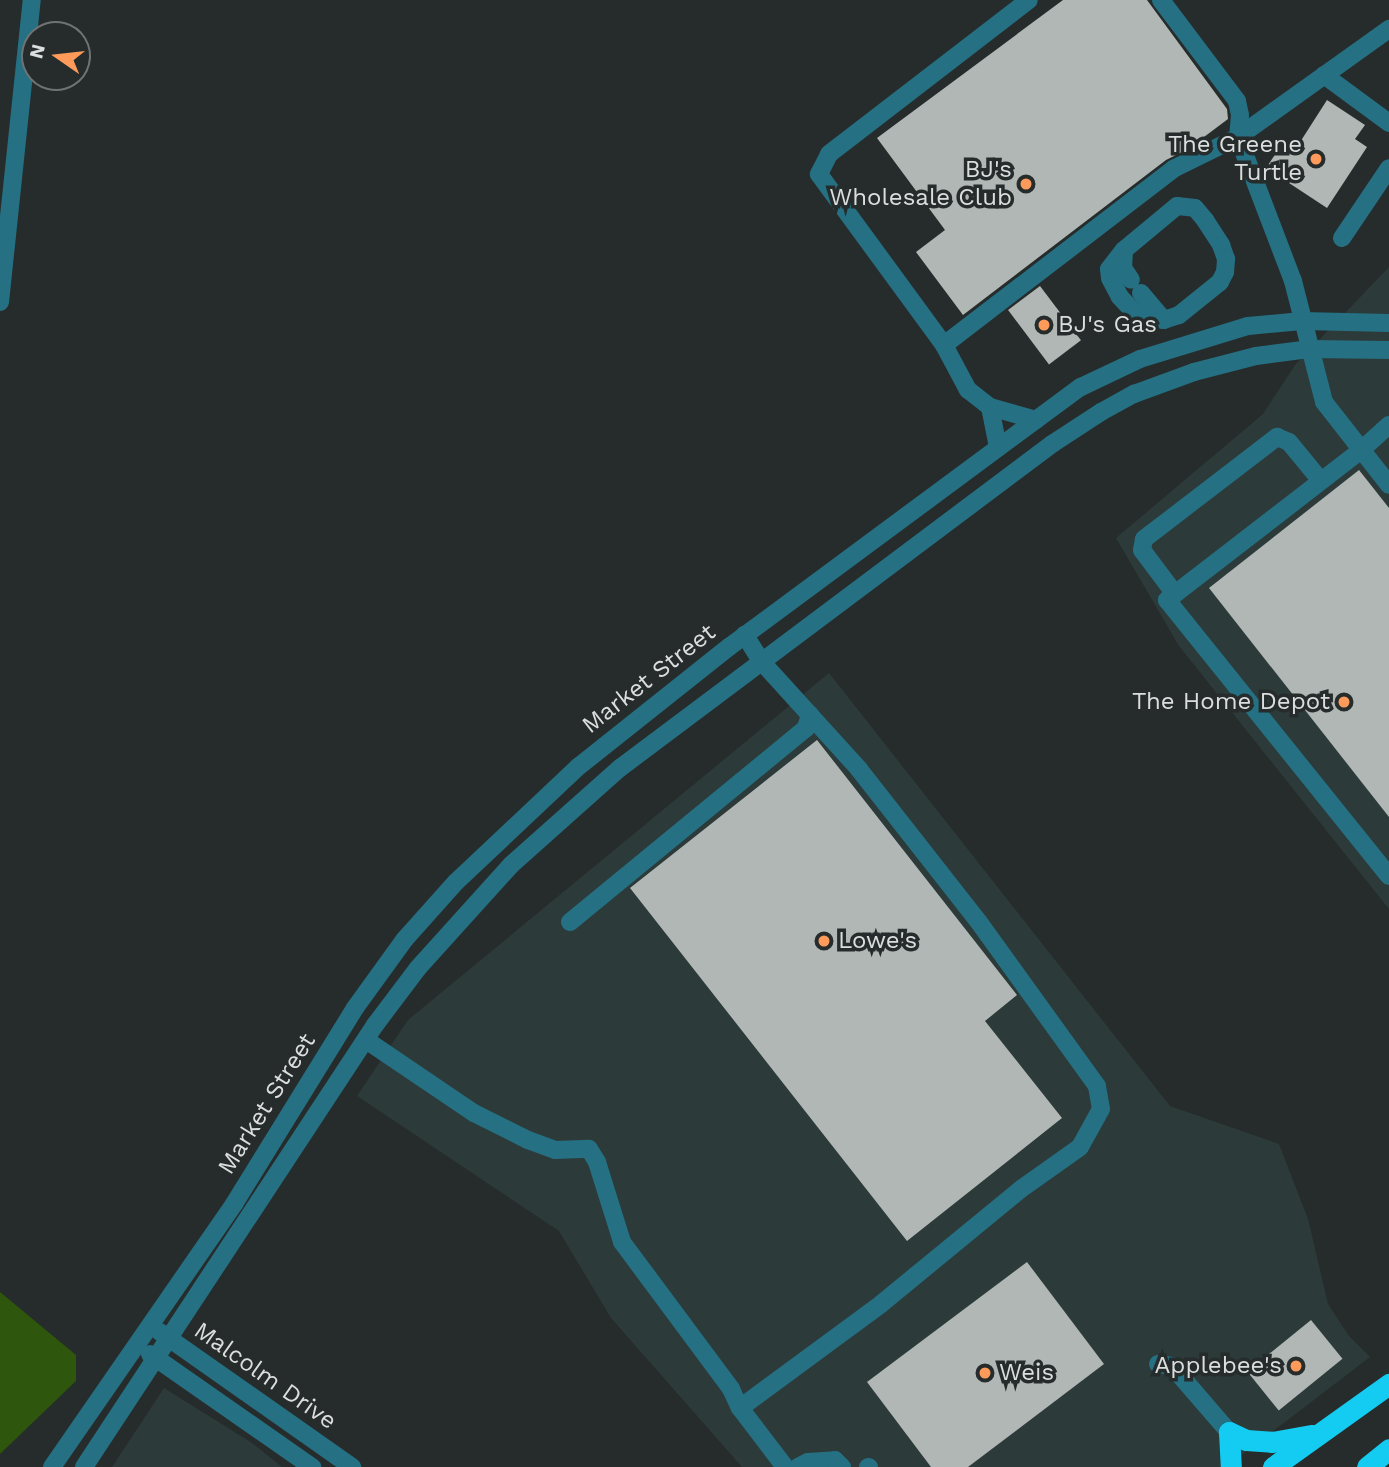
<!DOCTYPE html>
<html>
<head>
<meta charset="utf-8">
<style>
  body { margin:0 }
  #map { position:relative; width:1389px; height:1467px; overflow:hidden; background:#262c2b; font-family:"Work Sans",sans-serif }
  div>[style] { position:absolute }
  .built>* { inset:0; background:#2c3a39 }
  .green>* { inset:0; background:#2e560d }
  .building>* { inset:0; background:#b1b7b4; transform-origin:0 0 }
  .minor>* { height:18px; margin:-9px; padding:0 9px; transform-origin:9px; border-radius:9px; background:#257083 }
  .highway>* { height:21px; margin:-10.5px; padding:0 10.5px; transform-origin:10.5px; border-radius:10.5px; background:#14ccf1 }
  .dots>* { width:19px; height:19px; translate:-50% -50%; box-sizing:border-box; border:4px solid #262c2b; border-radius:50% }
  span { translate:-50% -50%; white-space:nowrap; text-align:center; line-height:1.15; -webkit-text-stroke:7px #262c2b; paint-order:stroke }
  .poi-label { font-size:24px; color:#dbdede }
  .right { translate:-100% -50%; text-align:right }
  .left { translate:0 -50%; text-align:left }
  .street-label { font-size:24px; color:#dbdede }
  .north { position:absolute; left:21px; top:21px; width:70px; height:70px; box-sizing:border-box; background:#262c2b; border:2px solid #6e7373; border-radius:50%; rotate:284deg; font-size:19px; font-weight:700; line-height:28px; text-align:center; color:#dbdede }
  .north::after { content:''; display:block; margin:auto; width:24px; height:32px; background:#ff9b5a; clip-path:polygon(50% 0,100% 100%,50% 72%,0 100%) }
</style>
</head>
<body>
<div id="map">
  <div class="built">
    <div style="clip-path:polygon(1389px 267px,1389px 909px,1179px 646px,1116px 538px,1263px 414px,1295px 365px)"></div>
    <div style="clip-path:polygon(829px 673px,1170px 1106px,1279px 1144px,1308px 1219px,1328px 1304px,1349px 1336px,1370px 1357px,1226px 1467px,742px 1467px,611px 1318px,559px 1231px,357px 1096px,408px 1020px)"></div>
    <div style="clip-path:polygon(164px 1388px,252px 1443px,282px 1467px,112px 1467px)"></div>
  </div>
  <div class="green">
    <div style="clip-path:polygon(0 1292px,76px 1355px,76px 1381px,0 1454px)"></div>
  </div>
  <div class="building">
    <div style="clip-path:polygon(1063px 0,1147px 0,1227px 109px,1228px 119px,1188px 149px,1166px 160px,963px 315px,916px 252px,945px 230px,877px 138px)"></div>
    <div style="clip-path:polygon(1327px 100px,1365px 125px,1355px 139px,1367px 147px,1327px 208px,1266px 168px,1283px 143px,1295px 150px)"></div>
    <div style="left:1040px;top:286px;width:68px;height:40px;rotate:53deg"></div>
    <div style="clip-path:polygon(1359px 470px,1389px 508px,1389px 817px,1209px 588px)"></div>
    <div style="clip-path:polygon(817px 740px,1017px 995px,985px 1021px,1062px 1118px,907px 1241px,630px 888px)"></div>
    <div style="clip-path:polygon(1027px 1262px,1104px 1364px,968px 1467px,931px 1467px,867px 1382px)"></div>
    <div style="left:1311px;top:1320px;width:50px;height:82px;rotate:51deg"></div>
  </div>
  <div class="minor">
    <div style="left:1161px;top:0;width:126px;rotate:53deg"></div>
    <div style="left:1237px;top:101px;width:14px;rotate:78deg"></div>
    <div style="left:1240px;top:115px;width:22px;rotate:95deg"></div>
    <div style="left:1238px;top:137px;width:154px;rotate:69.1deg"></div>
    <div style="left:1293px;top:281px;width:125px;rotate:75.6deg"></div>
    <div style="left:1324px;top:402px;width:105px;rotate:51.9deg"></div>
    <div style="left:1324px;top:75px;width:81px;rotate:36.4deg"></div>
    <div style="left:1177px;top:206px;width:18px;rotate:6deg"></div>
    <div style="left:1195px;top:208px;width:16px;rotate:50deg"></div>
    <div style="left:1205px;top:220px;width:30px;rotate:57deg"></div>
    <div style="left:1221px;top:245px;width:15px;rotate:70deg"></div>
    <div style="left:1226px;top:259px;width:13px;rotate:94deg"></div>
    <div style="left:1225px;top:272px;width:11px;rotate:117deg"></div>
    <div style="left:1220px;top:282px;width:53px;rotate:141.2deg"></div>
    <div style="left:1179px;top:315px;width:16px;rotate:162deg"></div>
    <div style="left:1164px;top:320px;width:18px;rotate:-171deg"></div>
    <div style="left:1146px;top:317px;width:13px;rotate:-157deg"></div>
    <div style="left:1134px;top:312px;width:21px;rotate:-133deg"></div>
    <div style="left:1120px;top:297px;width:21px;rotate:-118deg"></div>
    <div style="left:1110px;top:278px;width:9px;rotate:-96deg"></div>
    <div style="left:1109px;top:269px;width:24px;rotate:-52deg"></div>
    <div style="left:1124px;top:250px;width:69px;rotate:-39.7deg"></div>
    <div style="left:1342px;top:238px;width:84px;rotate:-56.1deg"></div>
    <div style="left:1124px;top:250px;width:18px;rotate:93deg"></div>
    <div style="left:1123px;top:268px;width:14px;rotate:56deg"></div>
    <div style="left:1141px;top:293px;width:35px;rotate:50deg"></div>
    <div style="left:0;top:302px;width:304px;rotate:-84deg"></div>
    <div style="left:944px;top:345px;width:212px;rotate:-126.2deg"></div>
    <div style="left:819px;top:174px;width:22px;rotate:-63deg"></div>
    <div style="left:829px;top:154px;width:252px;rotate:-37.6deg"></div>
    <div style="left:990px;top:407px;width:41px;rotate:78.7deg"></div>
    <div style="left:1036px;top:420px;width:48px;rotate:-164.2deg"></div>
    <div style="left:990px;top:407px;width:28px;rotate:-142deg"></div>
    <div style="left:968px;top:390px;width:51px;rotate:-118.1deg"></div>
    <div style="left:944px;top:345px;width:289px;rotate:-37.5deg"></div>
    <div style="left:1173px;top:169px;width:72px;rotate:-26.2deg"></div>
    <div style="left:1238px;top:137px;width:186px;rotate:-35.6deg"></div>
    <div style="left:1389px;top:425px;width:39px;rotate:138deg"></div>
    <div style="left:1360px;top:451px;width:244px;rotate:142.3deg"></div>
    <div style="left:1167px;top:600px;width:354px;rotate:51.2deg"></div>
    <div style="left:1175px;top:594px;width:55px;rotate:-126.9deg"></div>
    <div style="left:1142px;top:550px;width:11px;rotate:-80deg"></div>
    <div style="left:1144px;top:539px;width:168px;rotate:-37.5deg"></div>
    <div style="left:1277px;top:437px;width:13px;rotate:23deg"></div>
    <div style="left:1289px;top:442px;width:50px;rotate:50.6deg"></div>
    <div style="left:570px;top:922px;width:306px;rotate:-39.4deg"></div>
    <div style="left:806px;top:728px;width:14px;rotate:-73deg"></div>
    <div style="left:810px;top:715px;width:73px;rotate:-132.2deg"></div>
    <div style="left:761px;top:661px;width:31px;rotate:-122deg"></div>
    <div style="left:366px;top:1040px;width:130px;rotate:34.1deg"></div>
    <div style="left:474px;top:1113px;width:60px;rotate:26.6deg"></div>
    <div style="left:528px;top:1140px;width:29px;rotate:20deg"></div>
    <div style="left:555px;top:1150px;width:34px;rotate:-2deg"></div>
    <div style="left:589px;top:1149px;width:15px;rotate:58deg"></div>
    <div style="left:597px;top:1162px;width:84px;rotate:72.6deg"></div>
    <div style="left:622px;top:1242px;width:183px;rotate:53.4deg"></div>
    <div style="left:731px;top:1389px;width:21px;rotate:65deg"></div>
    <div style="left:160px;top:1332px;width:235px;rotate:35.1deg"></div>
    <div style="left:150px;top:1354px;width:198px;rotate:34.9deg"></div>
    <div style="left:1158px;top:1364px;width:14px;rotate:8deg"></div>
    <div style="left:1172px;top:1366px;width:87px;rotate:49.2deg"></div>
    <div style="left:52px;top:1467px;width:320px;rotate:-55.3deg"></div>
    <div style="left:234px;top:1204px;width:230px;rotate:-58.3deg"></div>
    <div style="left:355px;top:1008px;width:85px;rotate:-54.1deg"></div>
    <div style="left:405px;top:939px;width:76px;rotate:-48.2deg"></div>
    <div style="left:456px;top:882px;width:168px;rotate:-43.3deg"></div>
    <div style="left:578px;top:767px;width:193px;rotate:-38.5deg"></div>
    <div style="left:729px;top:647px;width:438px;rotate:-36.5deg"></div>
    <div style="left:1081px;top:387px;width:65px;rotate:-25.4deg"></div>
    <div style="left:1140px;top:359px;width:113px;rotate:-17deg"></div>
    <div style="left:1248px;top:326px;width:54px;rotate:-5.3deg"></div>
    <div style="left:1302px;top:321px;width:87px;rotate:1.3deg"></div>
    <div style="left:84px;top:1467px;width:529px;rotate:-56.64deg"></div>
    <div style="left:375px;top:1025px;width:71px;rotate:-53deg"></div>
    <div style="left:418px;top:968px;width:139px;rotate:-47.9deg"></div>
    <div style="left:511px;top:865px;width:146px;rotate:-41.7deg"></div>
    <div style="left:620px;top:768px;width:540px;rotate:-36.87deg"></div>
    <div style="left:1052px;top:444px;width:59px;rotate:-33.1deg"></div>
    <div style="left:1101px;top:412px;width:38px;rotate:-29deg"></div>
    <div style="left:1134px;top:394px;width:64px;rotate:-20.1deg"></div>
    <div style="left:1194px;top:372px;width:64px;rotate:-14.5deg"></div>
    <div style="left:1256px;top:356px;width:53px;rotate:-7.5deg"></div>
    <div style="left:1309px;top:349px;width:80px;rotate:0.7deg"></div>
    <div style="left:785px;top:1467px;width:74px;rotate:-127.3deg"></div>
    <div style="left:740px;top:1408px;width:175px;rotate:-36.4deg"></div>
    <div style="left:881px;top:1304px;width:181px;rotate:-39.4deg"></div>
    <div style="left:1021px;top:1189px;width:72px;rotate:-35.4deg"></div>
    <div style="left:1080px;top:1147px;width:43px;rotate:-61.1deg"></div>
    <div style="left:1101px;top:1109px;width:23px;rotate:-100deg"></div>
    <div style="left:1097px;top:1086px;width:203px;rotate:-125.8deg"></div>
    <div style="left:978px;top:921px;width:193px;rotate:-128.1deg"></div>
    <div style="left:859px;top:769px;width:73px;rotate:-132.2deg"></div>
    <div style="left:798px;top:1467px;width:11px;rotate:-27deg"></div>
    <div style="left:808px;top:1462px;width:27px;rotate:-4deg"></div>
    <div style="left:835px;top:1460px;width:10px;rotate:45deg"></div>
    <div style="left:868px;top:1467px;width:1px"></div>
  </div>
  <div class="highway">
    <div style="left:1229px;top:1432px;width:19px;rotate:25deg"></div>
    <div style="left:1246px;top:1440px;width:26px;rotate:4deg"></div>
    <div style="left:1272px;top:1442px;width:41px;rotate:-9.9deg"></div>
    <div style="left:1229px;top:1432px;width:35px;rotate:87deg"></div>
    <div style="left:1273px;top:1467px;width:143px;rotate:-35.6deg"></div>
    <div style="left:1367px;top:1467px;width:28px;rotate:-39deg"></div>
  </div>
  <div class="dots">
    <div style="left:1316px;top:159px;background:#ff9b5a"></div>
    <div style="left:1026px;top:184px;background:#ff9b5a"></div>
    <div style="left:1044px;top:325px;background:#ff9b5a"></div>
    <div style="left:1344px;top:702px;background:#ff9b5a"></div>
    <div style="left:824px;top:941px;background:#ff9b5a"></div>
    <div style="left:1296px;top:1366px;background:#ff9b5a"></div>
    <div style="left:985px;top:1373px;background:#ff9b5a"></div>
  </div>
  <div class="poi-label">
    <span class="right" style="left:1302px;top:159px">The Greene<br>Turtle</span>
    <span class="right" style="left:1012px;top:184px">BJ's<br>Wholesale Club</span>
    <span class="left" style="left:1058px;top:325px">BJ's Gas</span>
    <span class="right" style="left:1330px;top:702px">The Home Depot</span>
    <span class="left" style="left:838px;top:941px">Lowe's</span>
    <span class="right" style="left:1282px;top:1366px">Applebee's</span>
    <span class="left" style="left:999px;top:1373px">Weis</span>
  </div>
  <div class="street-label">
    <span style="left:649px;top:679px;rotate:-38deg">Market Street</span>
    <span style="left:267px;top:1104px;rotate:-58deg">Market Street</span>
    <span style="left:265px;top:1376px;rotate:35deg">Malcolm Drive</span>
  </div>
  <div class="north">N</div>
</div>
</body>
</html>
